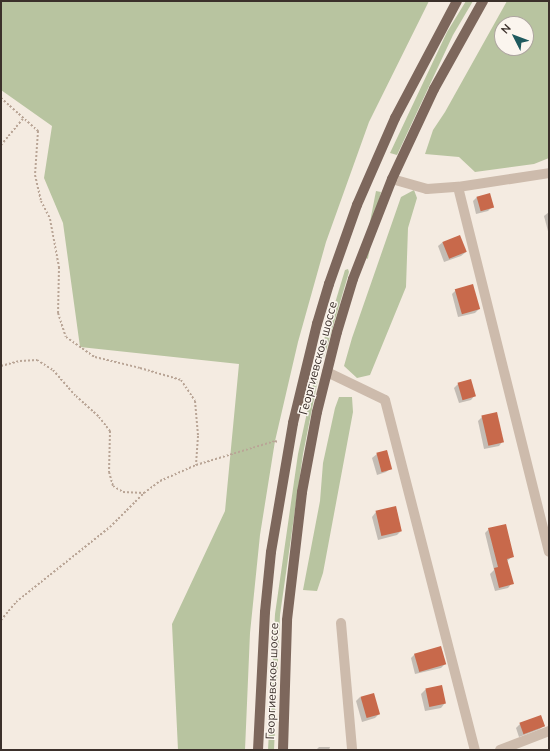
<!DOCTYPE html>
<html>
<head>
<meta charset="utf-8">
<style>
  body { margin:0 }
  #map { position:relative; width:550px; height:751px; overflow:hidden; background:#f4ebe1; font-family:Mulish,sans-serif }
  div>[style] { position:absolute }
  .green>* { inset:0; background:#b8c4a0; transform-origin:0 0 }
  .shadow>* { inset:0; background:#0003 }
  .building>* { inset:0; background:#c8694b; transform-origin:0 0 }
  .path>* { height:2px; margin-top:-1px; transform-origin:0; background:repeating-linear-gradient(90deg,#b9a596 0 2px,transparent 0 4px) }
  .minor>* { height:10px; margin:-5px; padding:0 5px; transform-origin:5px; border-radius:5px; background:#cdbbac }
  .major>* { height:10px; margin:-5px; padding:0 5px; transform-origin:5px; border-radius:5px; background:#7d675c }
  span { translate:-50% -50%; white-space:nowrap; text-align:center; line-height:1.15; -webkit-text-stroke:3px #fbf5ee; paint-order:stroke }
  .street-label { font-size:12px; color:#3b302b }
  .frame { position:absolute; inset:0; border:2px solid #3b302b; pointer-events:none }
  .north { position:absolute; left:494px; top:16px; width:40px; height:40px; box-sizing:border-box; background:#fbf5ee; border:1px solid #aea6a0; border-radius:50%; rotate:312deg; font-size:11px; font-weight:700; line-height:16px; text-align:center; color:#3b302b }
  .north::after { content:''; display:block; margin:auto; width:14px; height:18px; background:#1f5a5e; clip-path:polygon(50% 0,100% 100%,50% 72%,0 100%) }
</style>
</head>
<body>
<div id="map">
  <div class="green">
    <div style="clip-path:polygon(1px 1px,429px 1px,369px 122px,326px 242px,298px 342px,275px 441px,260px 535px,250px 633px,245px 750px,178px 750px,172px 624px,225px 511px,239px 364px,80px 347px,63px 223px,44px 178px,52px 126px,1px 90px)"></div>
    <div style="clip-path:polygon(466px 1px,473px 1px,453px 35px,397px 155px,390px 153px,447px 32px)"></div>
    <div style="clip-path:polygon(evenodd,507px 1px,549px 1px,549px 158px,534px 164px,475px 172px,459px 157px,425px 154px,433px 130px,445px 112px,507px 1px,502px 24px,526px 24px,526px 48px,502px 48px,502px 24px)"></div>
    <div style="clip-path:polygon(414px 190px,417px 198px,408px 228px,406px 287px,370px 375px,357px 378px,344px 366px,352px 338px,401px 197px)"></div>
    <div style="left:376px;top:191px;width:5px;height:68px;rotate:11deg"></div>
    <div style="clip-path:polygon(348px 269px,349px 272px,324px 357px,321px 362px,319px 356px,345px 270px)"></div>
    <div style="clip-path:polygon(317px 376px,318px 379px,303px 454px,280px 615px,274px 750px,268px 750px,275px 614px,298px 454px,314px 380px)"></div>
    <div style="clip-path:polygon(339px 397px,352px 397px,353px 412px,323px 573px,317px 591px,303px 590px,320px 501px,323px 463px,335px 408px)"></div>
  </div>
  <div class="shadow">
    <div style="clip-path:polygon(477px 197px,493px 206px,488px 211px,476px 214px,473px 201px)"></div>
    <div style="clip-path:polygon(549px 212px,549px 235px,544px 216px)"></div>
    <div style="clip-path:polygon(443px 242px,466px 252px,461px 256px,444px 262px,438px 246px)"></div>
    <div style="clip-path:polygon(456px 290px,479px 309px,475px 313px,458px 317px,452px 294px)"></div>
    <div style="clip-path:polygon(458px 384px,475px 395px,471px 400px,459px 403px,454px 388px)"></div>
    <div style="clip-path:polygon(482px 417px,503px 441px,499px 446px,484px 449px,478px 421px)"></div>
    <div style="clip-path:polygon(377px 454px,391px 468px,386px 472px,377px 475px,372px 458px)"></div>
    <div style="clip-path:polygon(376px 512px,401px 531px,397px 535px,378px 540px,372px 517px)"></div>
    <div style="clip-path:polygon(489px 529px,513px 556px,507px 561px,512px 583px,508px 588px,495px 591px,490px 574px,494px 570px,485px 533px)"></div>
    <div style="clip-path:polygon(415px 654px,445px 664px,441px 668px,415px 674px,411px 658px)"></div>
    <div style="clip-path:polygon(441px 686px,445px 703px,441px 708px,425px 711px,421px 694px,425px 690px)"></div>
    <div style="clip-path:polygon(360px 697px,379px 714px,375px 718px,362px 722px,356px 701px)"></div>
    <div style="clip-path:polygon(520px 724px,544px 725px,540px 729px,519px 737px,516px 728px)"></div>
    <div style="clip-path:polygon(319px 747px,330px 747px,329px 750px,316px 750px)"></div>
  </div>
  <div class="building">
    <div style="left:490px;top:193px;width:15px;height:14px;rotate:74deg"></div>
    <div style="left:460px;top:235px;width:18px;height:19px;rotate:68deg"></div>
    <div style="left:473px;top:284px;width:26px;height:19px;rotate:74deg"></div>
    <div style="left:471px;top:379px;width:18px;height:14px;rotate:74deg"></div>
    <div style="left:497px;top:412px;width:31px;height:16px;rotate:77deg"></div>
    <div style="left:387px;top:450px;width:20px;height:11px;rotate:75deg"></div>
    <div style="left:396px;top:506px;width:26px;height:21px;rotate:77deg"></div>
    <div style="clip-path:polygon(506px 524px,514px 557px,507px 559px,514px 584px,499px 588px,494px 568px,498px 567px,488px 528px)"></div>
    <div style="left:441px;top:646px;width:19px;height:28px;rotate:74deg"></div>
    <div style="left:442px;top:685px;width:19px;height:17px;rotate:78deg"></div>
    <div style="left:374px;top:693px;width:22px;height:14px;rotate:74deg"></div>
    <div style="left:541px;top:715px;width:12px;height:23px;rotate:70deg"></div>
  </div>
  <div class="path">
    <div style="left:1px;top:98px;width:50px;rotate:41.7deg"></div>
    <div style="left:38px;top:131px;width:44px;rotate:93.9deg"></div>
    <div style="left:35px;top:175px;width:27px;rotate:77deg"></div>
    <div style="left:41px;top:201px;width:20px;rotate:63deg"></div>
    <div style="left:50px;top:219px;width:49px;rotate:79.4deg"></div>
    <div style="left:59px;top:267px;width:46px;rotate:91.2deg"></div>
    <div style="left:58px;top:313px;width:25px;rotate:72deg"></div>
    <div style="left:66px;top:337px;width:35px;rotate:35deg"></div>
    <div style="left:95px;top:357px;width:46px;rotate:13.7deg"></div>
    <div style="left:140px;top:368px;width:43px;rotate:16.3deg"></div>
    <div style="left:181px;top:380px;width:25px;rotate:56deg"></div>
    <div style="left:195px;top:401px;width:35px;rotate:85deg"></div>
    <div style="left:198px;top:436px;width:29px;rotate:94deg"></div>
    <div style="left:196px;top:465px;width:83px;rotate:-16.9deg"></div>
    <div style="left:275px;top:441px;width:3px;rotate:18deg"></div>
    <div style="left:1px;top:145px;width:34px;rotate:-50deg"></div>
    <div style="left:1px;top:366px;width:20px;rotate:-15deg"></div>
    <div style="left:20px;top:361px;width:17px;rotate:-3deg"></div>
    <div style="left:37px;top:360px;width:19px;rotate:32deg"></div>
    <div style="left:53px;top:370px;width:35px;rotate:49deg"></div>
    <div style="left:76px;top:396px;width:31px;rotate:42deg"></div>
    <div style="left:99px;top:417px;width:18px;rotate:52deg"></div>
    <div style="left:110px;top:431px;width:41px;rotate:91.4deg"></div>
    <div style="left:109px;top:472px;width:15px;rotate:74deg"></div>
    <div style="left:113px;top:486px;width:12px;rotate:31deg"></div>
    <div style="left:123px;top:492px;width:21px;rotate:3deg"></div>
    <div style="left:1px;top:620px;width:23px;rotate:-50deg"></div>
    <div style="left:16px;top:602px;width:120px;rotate:-38.6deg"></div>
    <div style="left:110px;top:527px;width:48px;rotate:-45deg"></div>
    <div style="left:144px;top:493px;width:20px;rotate:-37deg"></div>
    <div style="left:160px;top:481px;width:39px;rotate:-24deg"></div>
  </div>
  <div class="minor">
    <div style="left:392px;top:179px;width:36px;rotate:16deg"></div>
    <div style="left:427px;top:189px;width:31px;rotate:-4deg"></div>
    <div style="left:458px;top:187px;width:92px;rotate:-8.7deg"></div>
    <div style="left:458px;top:187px;width:376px;rotate:76deg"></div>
    <div style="left:327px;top:372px;width:64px;rotate:25.8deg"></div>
    <div style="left:385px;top:400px;width:361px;rotate:75.6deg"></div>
    <div style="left:341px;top:623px;width:127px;rotate:85deg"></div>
    <div style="left:500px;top:750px;width:53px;rotate:-21.2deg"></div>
  </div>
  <div class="major">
    <div style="left:258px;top:750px;width:138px;rotate:-87.1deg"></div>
    <div style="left:265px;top:612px;width:60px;rotate:-84.3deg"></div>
    <div style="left:271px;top:552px;width:131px;rotate:-80.3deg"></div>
    <div style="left:293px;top:423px;width:102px;rotate:-76.4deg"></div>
    <div style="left:317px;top:324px;width:42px;rotate:-73.3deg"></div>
    <div style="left:329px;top:284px;width:84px;rotate:-70.5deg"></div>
    <div style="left:357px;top:205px;width:95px;rotate:-66.4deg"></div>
    <div style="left:395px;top:118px;width:132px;rotate:-62.1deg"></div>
    <div style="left:283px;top:750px;width:130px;rotate:-88.2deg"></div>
    <div style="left:287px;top:620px;width:129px;rotate:-83.3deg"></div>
    <div style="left:302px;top:492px;width:81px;rotate:-79.4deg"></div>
    <div style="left:317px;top:412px;width:82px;rotate:-76deg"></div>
    <div style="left:337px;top:332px;width:55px;rotate:-73.2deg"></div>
    <div style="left:353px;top:279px;width:107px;rotate:-68.7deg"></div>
    <div style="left:392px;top:179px;width:99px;rotate:-65deg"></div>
    <div style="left:434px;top:89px;width:101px;rotate:-60.9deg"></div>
  </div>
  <div class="street-label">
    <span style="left:318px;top:358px;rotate:-75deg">Георгиевское шоссе</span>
    <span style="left:272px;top:681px;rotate:-88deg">Георгиевское шоссе</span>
  </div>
  <div class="frame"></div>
  <div class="north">N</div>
</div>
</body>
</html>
